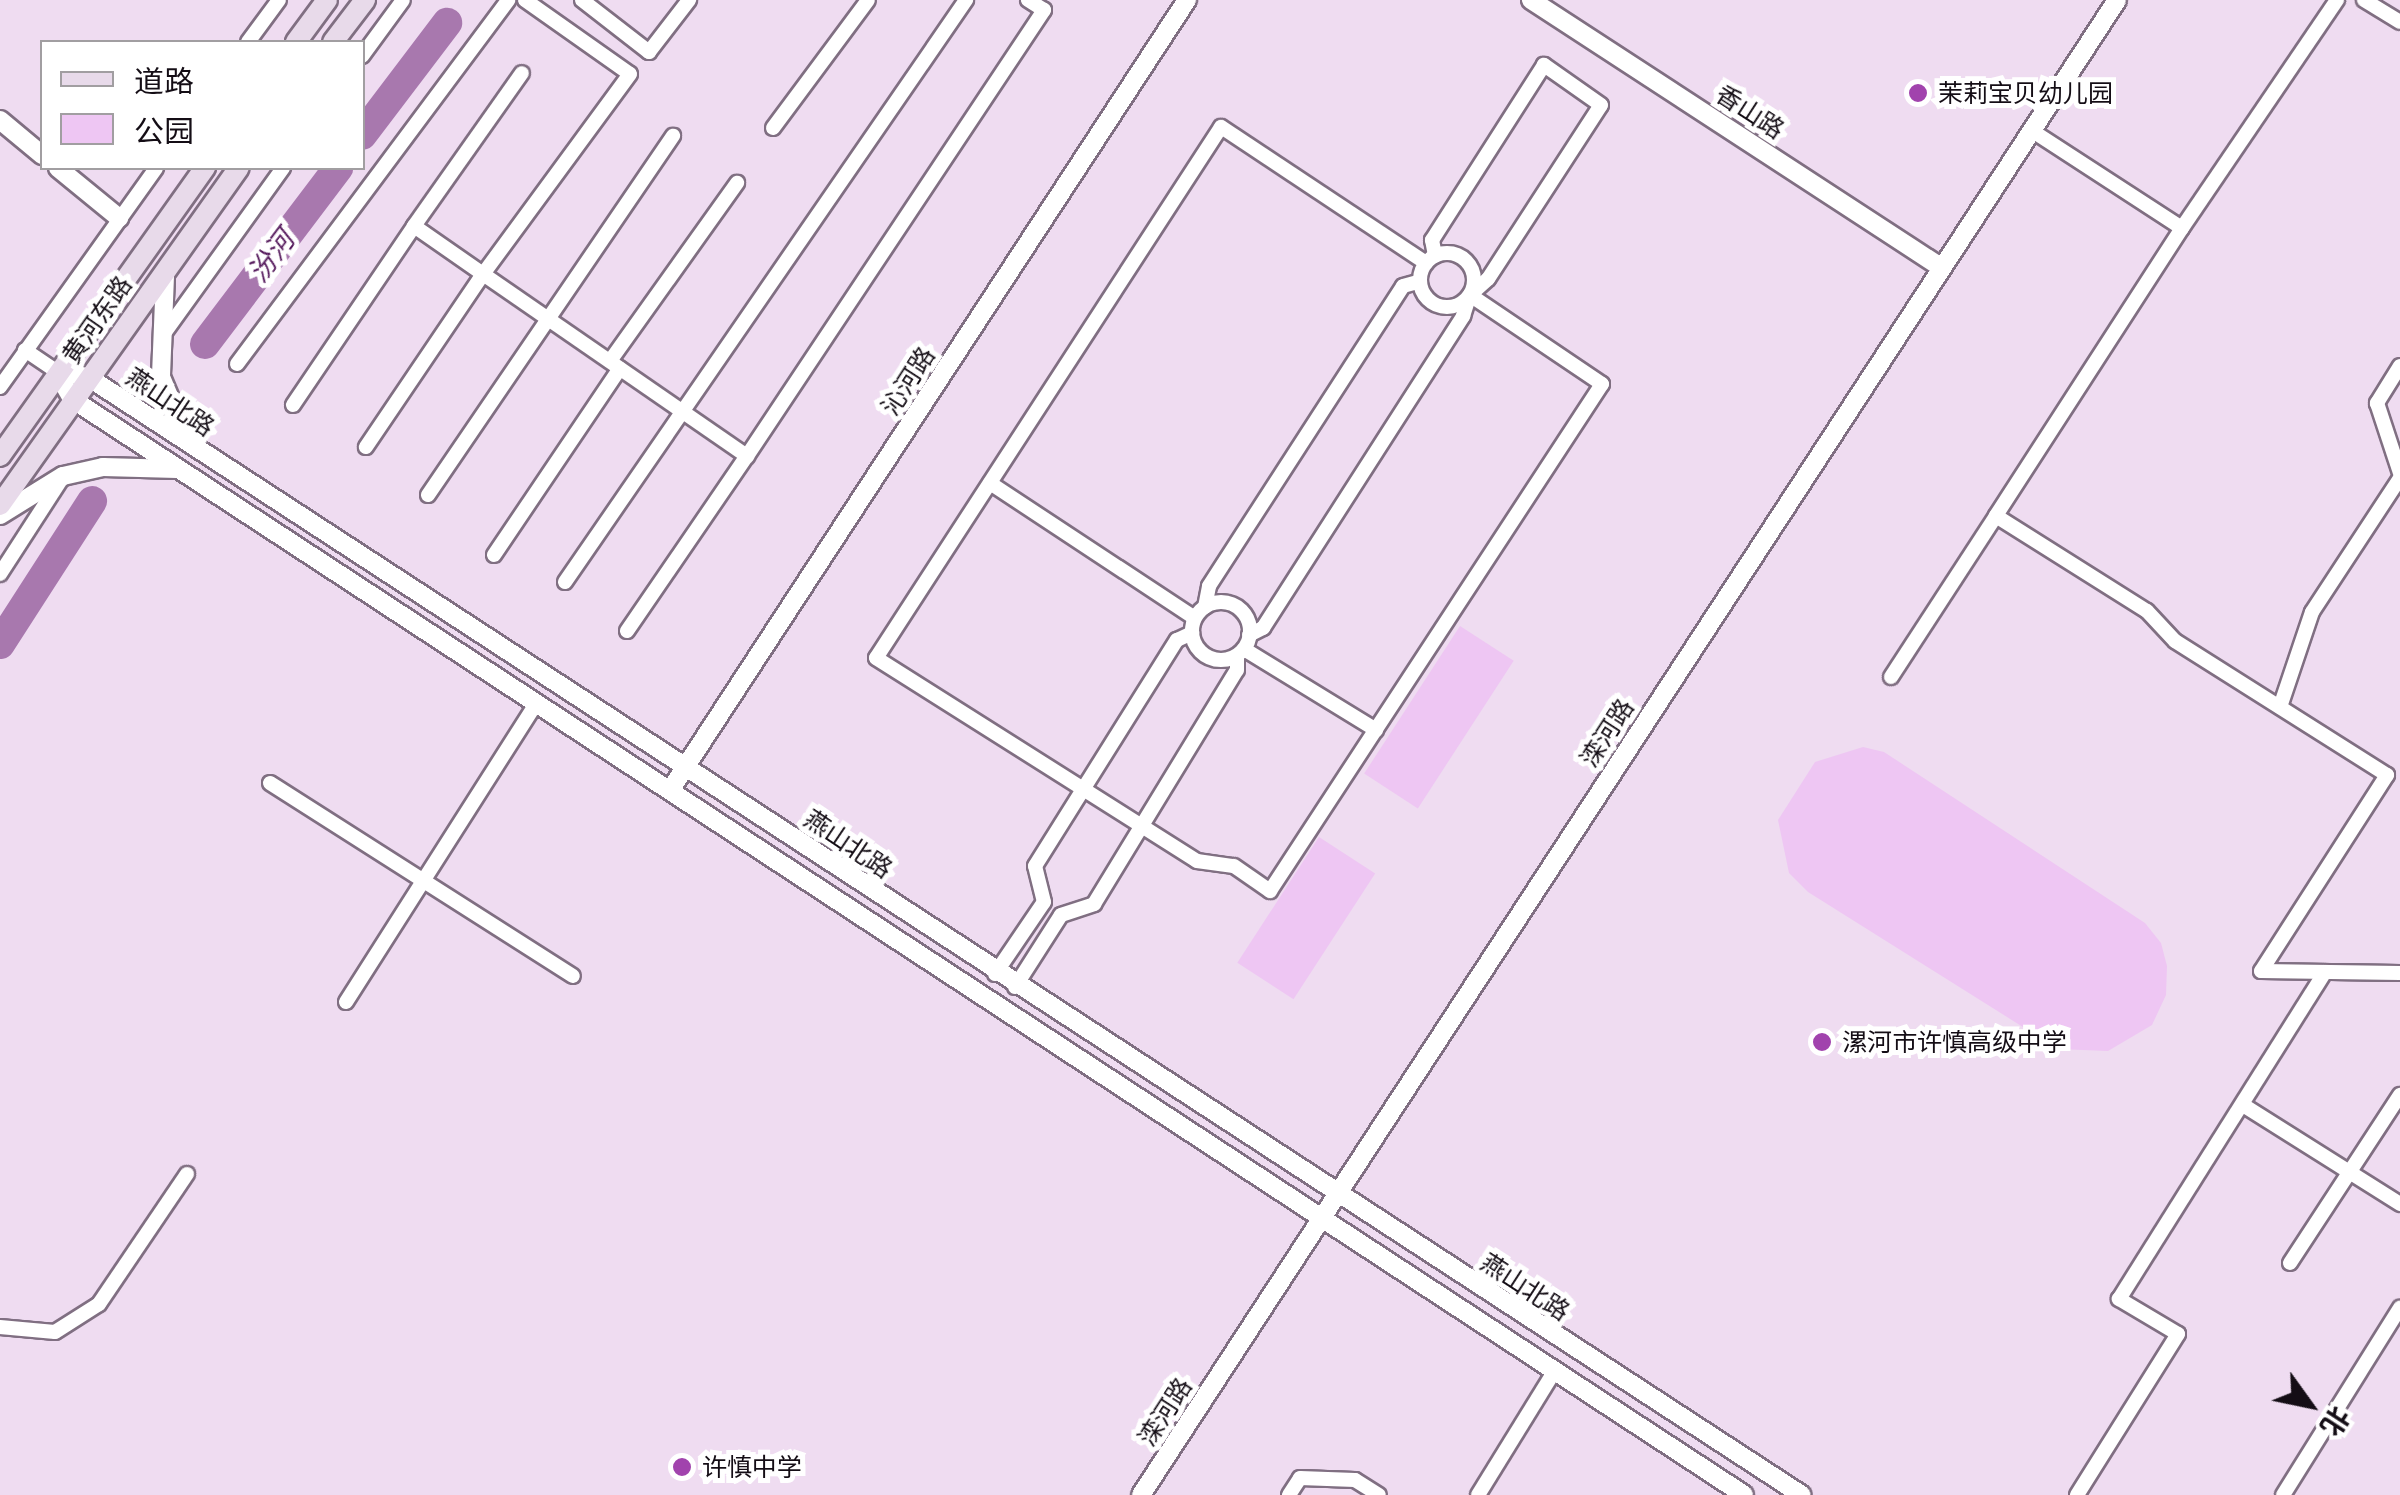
<!DOCTYPE html>
<html>
<head>
<meta charset="utf-8">
<style>
  body { margin:0 }
  #map { position:relative; width:2400px; height:1495px; overflow:hidden; background:#efdcf1; font-family:"PT Sans Narrow","Noto Sans SC",sans-serif }
  div>[style] { position:absolute }
  .green>* { inset:0; background:#eec6f3; transform-origin:0 0 }
  .river>* { height:30px; margin:-15px; padding:0 15px; transform-origin:15px; border-radius:15px; background:#a878ae }
  .roads { filter:drop-shadow(2px 0 #806f82) drop-shadow(-2px 0 #806f82) drop-shadow(0 2px #806f82) drop-shadow(0 -2px #806f82) }
  .minor>* { height:14px; margin:-7px; padding:0 7px; transform-origin:7px; border-radius:7px; background:#fff }
  .minor>.ring { margin:-7px; padding:0; box-sizing:content-box; background:none; border:14px solid #fff; border-radius:50% }
  .tertiary>* { height:18px; margin:-9px; padding:0 9px; transform-origin:9px; border-radius:9px; background:#fff }
  .secondary>* { height:20px; margin:-10px; padding:0 10px; transform-origin:10px; border-radius:10px; background:#e8daea }
  .dots>* { width:28px; height:28px; translate:-50% -50%; box-sizing:border-box; border:5px solid #fff; border-radius:50% }
  span { translate:-50% -50%; white-space:nowrap; text-align:center; line-height:1.15; -webkit-text-stroke:10px #fff; paint-order:stroke }
  .poi-label { font-size:25px; color:#140d15 }
  .left { translate:0 -50%; text-align:left }
  .street-label { font-size:25px; color:#140d15 }
  .water-label { font-size:28px; color:#571c5e; font-style:italic }
  .legend { position:absolute; left:40px; top:40px; width:325px; height:130px; box-sizing:border-box; background:#fff; border:2px solid #a19ea1; margin:0; padding:12px 18px; list-style:none; font-size:30px; color:#140d15 }
  .legend li { display:flex; align-items:center; gap:20px; height:50px }
  .legend b { width:50px; border:2px solid #a19ea1 }
  .north { position:absolute; left:2260px; top:1355px; width:100px; height:100px; -webkit-text-stroke:8px #fff; paint-order:stroke; rotate:123deg; font-size:28px; font-weight:700; line-height:40px; text-align:center; color:#140d15 }
  .north::after { content:''; display:block; margin:auto; width:35px; height:45px; background:#140d15; clip-path:polygon(50% 0,100% 100%,50% 72%,0 100%) }
</style>
</head>
<body>
<div id="map">
  <div class="green">
    <div style="left:1460px;top:626px;width:64px;height:176px;rotate:33deg"></div>
    <div style="clip-path:polygon(1863px 747px,1884px 752px,2145px 923px,2161px 943px,2167px 966px,2166px 995px,2152px 1025px,2108px 1051px,2058px 1049px,1808px 892px,1789px 873px,1778px 820px,1815px 762px)"></div>
    <div style="left:1319px;top:837px;width:67px;height:150px;rotate:33deg"></div>
  </div>
  <div class="river">
    <div style="left:362px;top:135px;width:141px;rotate:-52.8deg"></div>
    <div style="left:205px;top:344px;width:221px;rotate:-52.9deg"></div>
    <div style="left:0;top:644px;width:170px;rotate:-57.2deg"></div>
  </div>
  <div class="roads">
    <div class="minor">
      <div style="left:525px;top:0;width:128px;rotate:35.2deg"></div>
      <div style="left:630px;top:74px;width:248px;rotate:126.3deg"></div>
      <div style="left:483px;top:274px;width:321px;rotate:34.6deg"></div>
      <div style="left:747px;top:456px;width:536px;rotate:-56.34deg"></div>
      <div style="left:1044px;top:10px;width:19px;rotate:-148deg"></div>
      <div style="left:582px;top:0;width:85px;rotate:37.8deg"></div>
      <div style="left:649px;top:52px;width:66px;rotate:-52.4deg"></div>
      <div style="left:2364px;top:0;width:42px;rotate:31.4deg"></div>
      <div style="left:248px;top:42px;width:52px;rotate:-53.6deg"></div>
      <div style="left:362px;top:56px;width:69px;rotate:-53.8deg"></div>
      <div style="left:773px;top:128px;width:159px;rotate:-53.4deg"></div>
      <div style="left:2031px;top:130px;width:180px;rotate:33deg"></div>
      <div style="left:2182px;top:228px;width:343px;rotate:122.9deg"></div>
      <div style="left:1996px;top:516px;width:178px;rotate:32.2deg"></div>
      <div style="left:2147px;top:611px;width:41px;rotate:47deg"></div>
      <div style="left:2175px;top:641px;width:251px;rotate:32.3deg"></div>
      <div style="left:2387px;top:775px;width:233px;rotate:122.7deg"></div>
      <div style="left:2261px;top:971px;width:139px;rotate:0.8deg"></div>
      <div style="left:414px;top:226px;width:187px;rotate:-54.8deg"></div>
      <div style="left:2182px;top:228px;width:276px;rotate:-55.8deg"></div>
      <div class="ring" style="left:1420px;top:253px;width:40px;height:40px"></div>
      <div style="left:1426px;top:263px;width:246px;rotate:-146.4deg"></div>
      <div style="left:1221px;top:127px;width:633px;rotate:123.01deg"></div>
      <div style="left:876px;top:658px;width:380px;rotate:32.3deg"></div>
      <div style="left:1197px;top:861px;width:37px;rotate:8deg"></div>
      <div style="left:1234px;top:866px;width:44px;rotate:34.8deg"></div>
      <div style="left:1270px;top:891px;width:606px;rotate:-56.78deg"></div>
      <div style="left:1602px;top:384px;width:159px;rotate:-146deg"></div>
      <div style="left:163px;top:335px;width:206px;rotate:-54.3deg"></div>
      <div style="left:25px;top:350px;width:37px;rotate:34deg"></div>
      <div style="left:610px;top:361px;width:219px;rotate:-54.5deg"></div>
      <div style="left:237px;top:364px;width:454px;rotate:-53.3deg"></div>
      <div style="left:2400px;top:366px;width:44px;rotate:121.9deg"></div>
      <div style="left:2377px;top:403px;width:74px;rotate:71.8deg"></div>
      <div style="left:0;top:387px;width:269px;rotate:-54.5deg"></div>
      <div style="left:293px;top:405px;width:216px;rotate:-55.9deg"></div>
      <div style="left:414px;top:226px;width:84px;rotate:34.8deg"></div>
      <div style="left:483px;top:274px;width:209px;rotate:124.1deg"></div>
      <div style="left:990px;top:483px;width:245px;rotate:33.4deg"></div>
      <div style="left:428px;top:495px;width:435px;rotate:-55.7deg"></div>
      <div style="left:494px;top:555px;width:225px;rotate:-56deg"></div>
      <div style="left:0;top:574px;width:114px;rotate:-57.1deg"></div>
      <div style="left:565px;top:582px;width:707px;rotate:-55.43deg"></div>
      <div class="ring" style="left:1192px;top:602px;width:44px;height:44px"></div>
      <div style="left:1205px;top:607px;width:21px;rotate:-79deg"></div>
      <div style="left:1209px;top:586px;width:357px;rotate:-57.1deg"></div>
      <div style="left:1403px;top:286px;width:16px;rotate:-15deg"></div>
      <div style="left:627px;top:631px;width:212px;rotate:-55.6deg"></div>
      <div style="left:1249px;top:635px;width:16px;rotate:-27deg"></div>
      <div style="left:1263px;top:628px;width:371px;rotate:-57.3deg"></div>
      <div style="left:1463px;top:316px;width:22px;rotate:-72deg"></div>
      <div style="left:1470px;top:295px;width:24px;rotate:-42deg"></div>
      <div style="left:1488px;top:279px;width:207px;rotate:-57deg"></div>
      <div style="left:1601px;top:105px;width:70px;rotate:-144.9deg"></div>
      <div style="left:1544px;top:65px;width:208px;rotate:122.6deg"></div>
      <div style="left:1432px;top:240px;width:16px;rotate:79deg"></div>
      <div style="left:1244px;top:649px;width:155px;rotate:31.5deg"></div>
      <div style="left:1891px;top:677px;width:192px;rotate:-56.9deg"></div>
      <div style="left:2280px;top:707px;width:100px;rotate:-71.4deg"></div>
      <div style="left:2312px;top:612px;width:160px;rotate:-56.7deg"></div>
      <div style="left:270px;top:783px;width:359px;rotate:32.5deg"></div>
      <div style="left:995px;top:974px;width:87px;rotate:-55.8deg"></div>
      <div style="left:1044px;top:902px;width:37px;rotate:-104deg"></div>
      <div style="left:1035px;top:866px;width:267px;rotate:-57.9deg"></div>
      <div style="left:1177px;top:640px;width:17px;rotate:-25deg"></div>
      <div style="left:1015px;top:987px;width:85px;rotate:-57.4deg"></div>
      <div style="left:1061px;top:915px;width:35px;rotate:-18deg"></div>
      <div style="left:1094px;top:904px;width:274px;rotate:-58.6deg"></div>
      <div style="left:1237px;top:670px;width:14px;rotate:-90deg"></div>
      <div style="left:346px;top:1002px;width:356px;rotate:-57.5deg"></div>
      <div style="left:2243px;top:1105px;width:186px;rotate:32.2deg"></div>
      <div style="left:2290px;top:1263px;width:201px;rotate:-56.8deg"></div>
      <div style="left:0;top:1327px;width:55px;rotate:5.2deg"></div>
      <div style="left:55px;top:1332px;width:52px;rotate:-32.5deg"></div>
      <div style="left:99px;top:1304px;width:157px;rotate:-55.9deg"></div>
      <div style="left:1289px;top:1495px;width:20px;rotate:-57deg"></div>
      <div style="left:1300px;top:1478px;width:55px;rotate:2.1deg"></div>
      <div style="left:1355px;top:1480px;width:28px;rotate:32deg"></div>
      <div style="left:1478px;top:1495px;width:145px;rotate:-58.3deg"></div>
      <div style="left:2077px;top:1495px;width:190px;rotate:-57.9deg"></div>
      <div style="left:2178px;top:1334px;width:69px;rotate:-149.3deg"></div>
      <div style="left:2119px;top:1299px;width:386px;rotate:-57.8deg"></div>
      <div style="left:2283px;top:1495px;width:221px;rotate:-58deg"></div>
    </div>
    <div class="tertiary">
      <div style="left:1531px;top:0;width:489px;rotate:33.1deg"></div>
      <div style="left:0;top:120px;width:55px;rotate:39.8deg"></div>
      <div style="left:58px;top:168px;width:79px;rotate:39.3deg"></div>
      <div style="left:165px;top:276px;width:101px;rotate:92.3deg"></div>
      <div style="left:161px;top:377px;width:67px;rotate:67.2deg"></div>
      <div style="left:56px;top:371px;width:33px;rotate:11deg"></div>
      <div style="left:88px;top:377px;width:2046px;rotate:33.12deg"></div>
      <div style="left:56px;top:371px;width:32px;rotate:60deg"></div>
      <div style="left:72px;top:399px;width:1999px;rotate:33.24deg"></div>
      <div style="left:0;top:515px;width:74px;rotate:-31.8deg"></div>
      <div style="left:63px;top:476px;width:41px;rotate:-12.7deg"></div>
      <div style="left:103px;top:467px;width:74px;rotate:1.5deg"></div>
      <div style="left:671px;top:789px;width:943px;rotate:-56.82deg"></div>
      <div style="left:1141px;top:1495px;width:1785px;rotate:-56.86deg"></div>
    </div>
    <div class="secondary">
      <div style="left:296px;top:42px;width:52px;rotate:-53.6deg"></div>
      <div style="left:333px;top:42px;width:53px;rotate:-52.7deg"></div>
      <div style="left:0;top:456px;width:354px;rotate:-54.6deg"></div>
      <div style="left:0;top:505px;width:413px;rotate:-54.7deg"></div>
    </div>
  </div>
  <div class="dots">
    <div style="left:1918px;top:93px;background:#a143ad"></div>
    <div style="left:1822px;top:1042px;background:#a143ad"></div>
    <div style="left:682px;top:1467px;background:#a143ad"></div>
  </div>
  <div class="poi-label">
    <span class="left" style="left:1938px;top:93px">茉莉宝贝幼儿园</span>
    <span class="left" style="left:1842px;top:1042px">漯河市许慎高级中学</span>
    <span class="left" style="left:702px;top:1467px">许慎中学</span>
  </div>
  <div class="street-label">
    <span style="left:1750px;top:112px;rotate:33deg">香山路</span>
    <span style="left:97px;top:320px;rotate:-55deg">黄河东路</span>
    <span style="left:908px;top:381px;rotate:-57deg">沁河路</span>
    <span style="left:170px;top:402px;rotate:34deg">燕山北路</span>
    <span style="left:1607px;top:733px;rotate:-57deg">滦河路</span>
    <span style="left:848px;top:844px;rotate:34deg">燕山北路</span>
    <span style="left:1525px;top:1287px;rotate:33deg">燕山北路</span>
    <span style="left:1165px;top:1412px;rotate:-57deg">滦河路</span>
  </div>
  <div class="water-label">
    <span style="left:271px;top:256px;rotate:-53deg">汾河</span>
  </div>
  <ul class="legend">
  <li><b style="height:12px;background:#e8daea"></b>道路</li>
  <li><b style="height:28px;background:#eec6f3"></b>公园</li>
  </ul>
  <div class="north">北</div>
</div>
</body>
</html>
